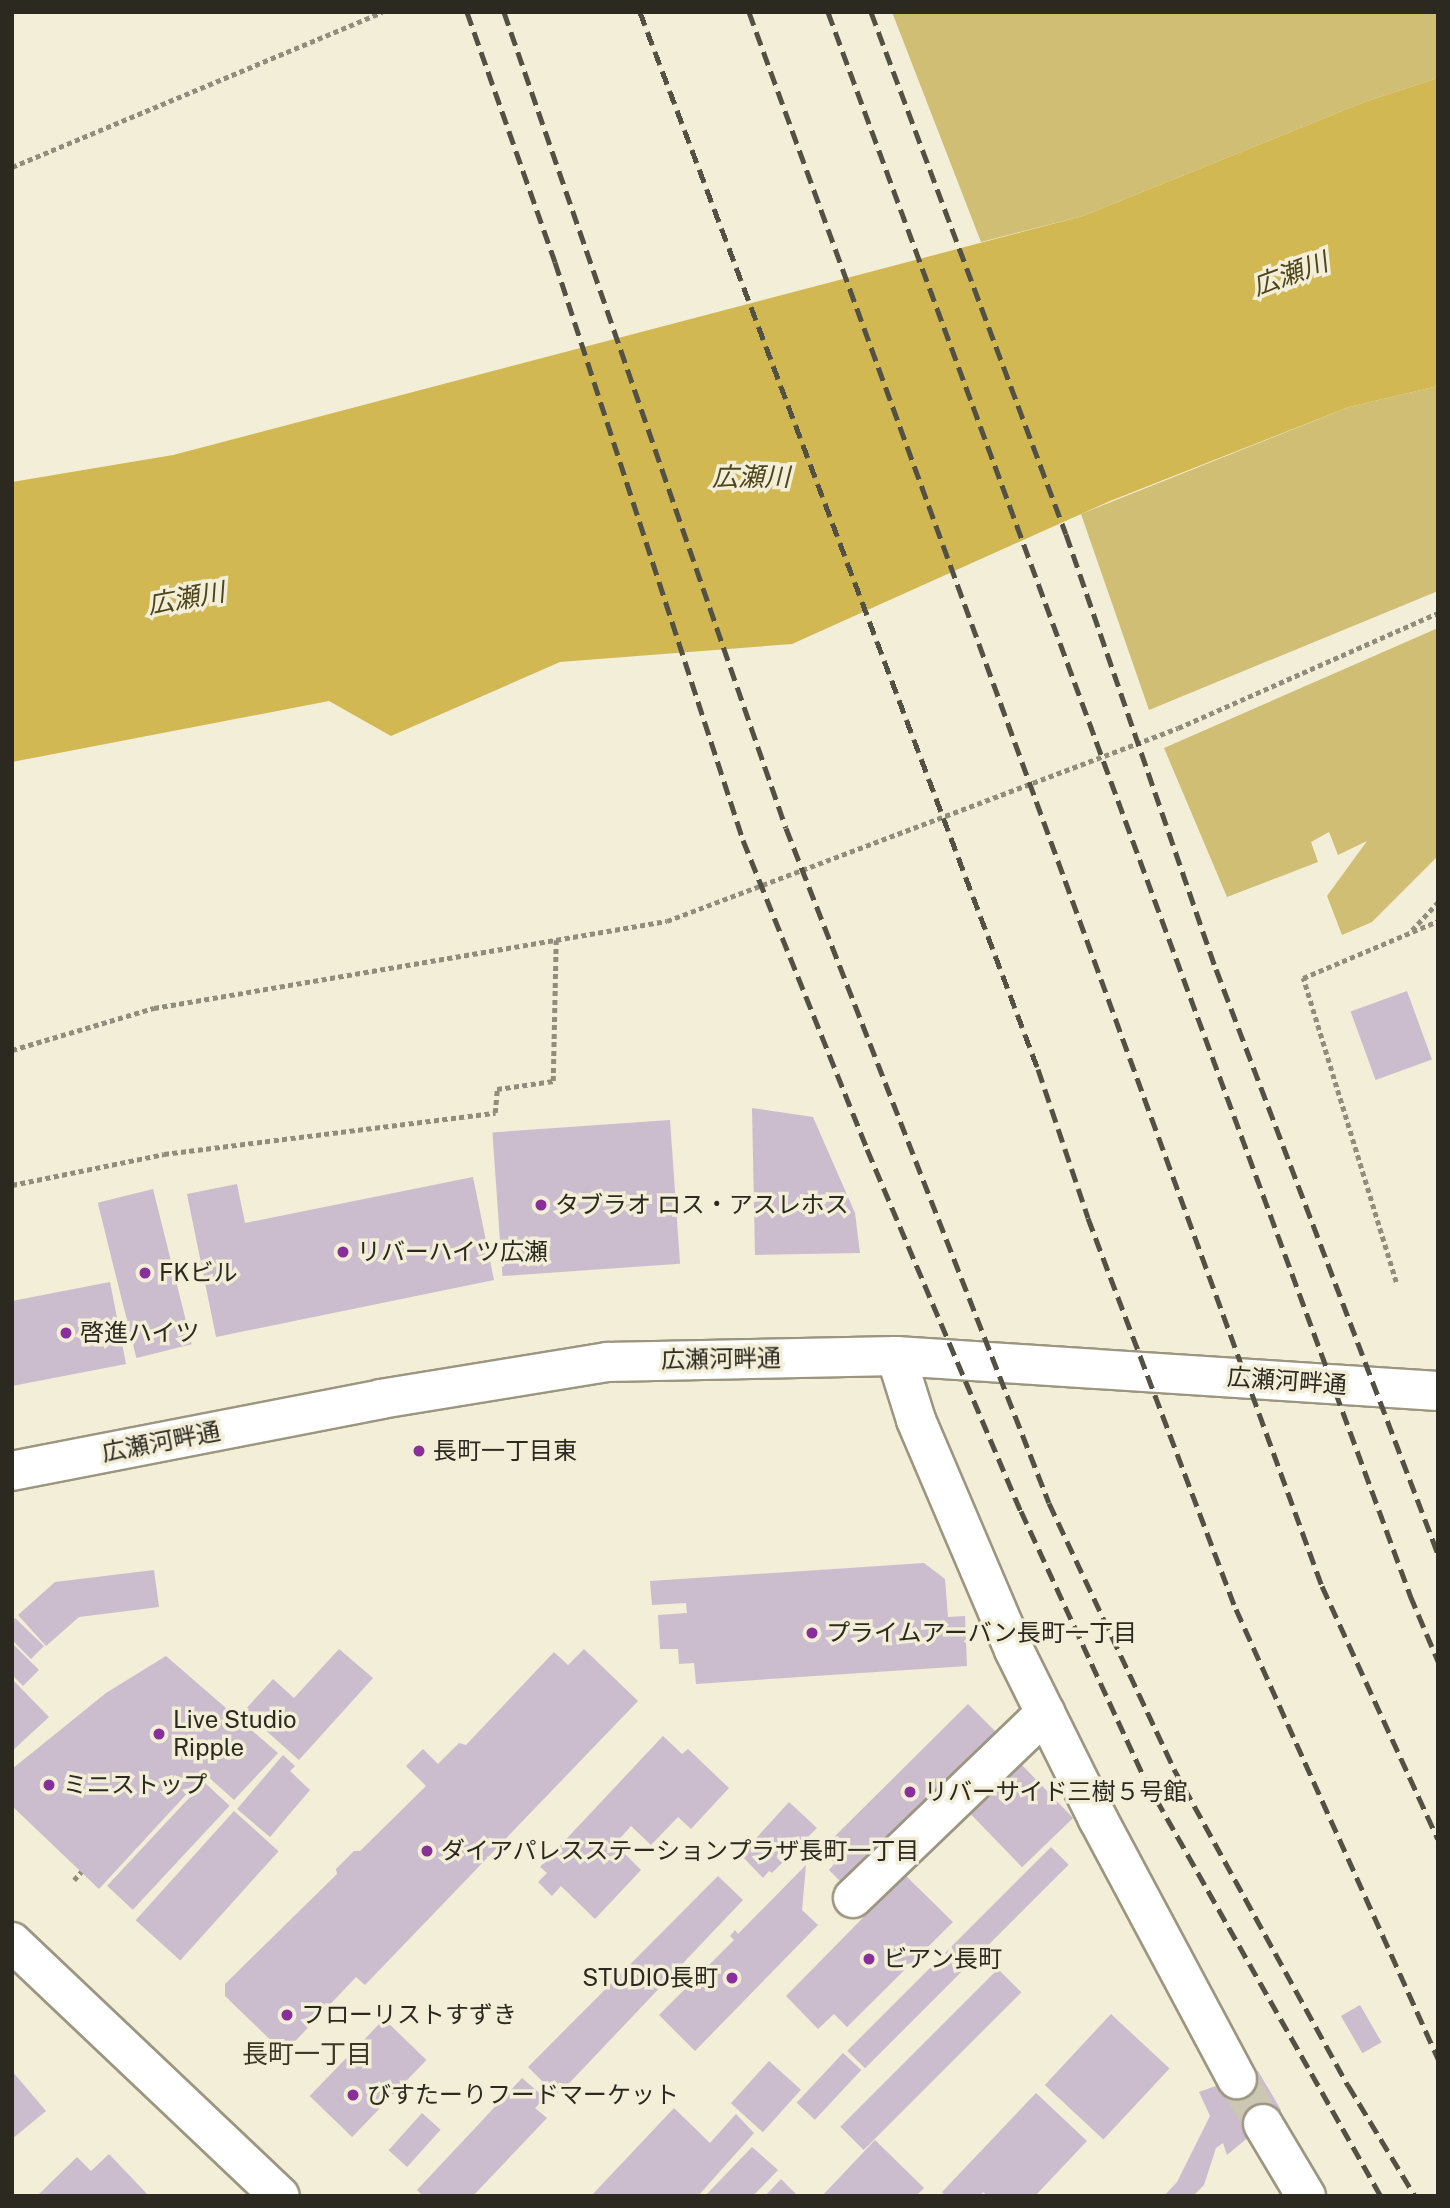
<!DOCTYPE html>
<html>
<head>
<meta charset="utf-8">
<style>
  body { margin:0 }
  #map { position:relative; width:1450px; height:2208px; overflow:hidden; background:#f3eed7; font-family:"Public Sans","Noto Sans JP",sans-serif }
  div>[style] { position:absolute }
  .green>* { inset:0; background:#d1be75 }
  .water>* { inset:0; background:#d1b853 }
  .building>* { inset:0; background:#cbbcce; transform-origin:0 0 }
  .tertiary-tunnel>* { height:38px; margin-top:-19px; transform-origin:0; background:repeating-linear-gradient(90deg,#cbc7b2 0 38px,transparent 0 57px) }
  .path>* { height:4.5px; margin-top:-2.25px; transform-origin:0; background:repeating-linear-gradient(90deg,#908d7d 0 5px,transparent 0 8.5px) }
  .roads { filter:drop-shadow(2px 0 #9c9681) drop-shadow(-2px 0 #9c9681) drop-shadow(0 2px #9c9681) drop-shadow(0 -2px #9c9681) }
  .minor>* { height:38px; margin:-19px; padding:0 19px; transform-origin:19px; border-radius:19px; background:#fff }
  .tertiary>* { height:38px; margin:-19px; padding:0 19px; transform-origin:19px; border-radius:19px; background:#fff }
  .secondary>* { height:38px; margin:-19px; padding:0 19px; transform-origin:19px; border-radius:19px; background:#fff }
  .rail>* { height:5px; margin-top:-2.5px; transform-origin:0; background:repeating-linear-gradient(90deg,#535044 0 14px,transparent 0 21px) }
  .dots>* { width:19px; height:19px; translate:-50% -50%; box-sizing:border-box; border:4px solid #f3eed7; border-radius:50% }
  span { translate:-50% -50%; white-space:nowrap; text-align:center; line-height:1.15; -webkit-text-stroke:7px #f3eed7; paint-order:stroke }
  .poi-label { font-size:24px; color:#2b2920 }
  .left { translate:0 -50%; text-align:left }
  .right { translate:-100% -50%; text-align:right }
  .street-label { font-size:24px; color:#2b2920 }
  .water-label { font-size:26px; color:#4f451b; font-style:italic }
  .neighbourhood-label { font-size:26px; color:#3c3725 }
  .frame { position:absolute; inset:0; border:14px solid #2b2920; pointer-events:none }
</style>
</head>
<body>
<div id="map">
  <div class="green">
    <div style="clip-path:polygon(892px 12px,1438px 12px,1438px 78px,1367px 101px,1083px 216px,981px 242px)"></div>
    <div style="clip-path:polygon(1438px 386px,1438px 591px,1149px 710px,1081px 514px,1349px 407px)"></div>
    <div style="clip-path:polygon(1438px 628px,1438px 856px,1372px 922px,1342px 935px,1327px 896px,1367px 841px,1338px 855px,1329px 832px,1311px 842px,1318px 862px,1227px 897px,1164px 748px)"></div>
  </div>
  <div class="water">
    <div style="clip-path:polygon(1438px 78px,1438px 386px,1349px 407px,1110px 501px,792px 644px,560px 662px,391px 736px,329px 701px,12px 762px,12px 482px,173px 455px,1083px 216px,1367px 101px)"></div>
  </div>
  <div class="building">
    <div style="left:1407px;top:991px;width:73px;height:60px;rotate:70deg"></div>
    <div style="clip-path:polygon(752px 1108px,813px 1117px,855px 1213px,860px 1253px,755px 1255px)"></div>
    <div style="left:670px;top:1120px;width:144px;height:178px;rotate:86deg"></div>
    <div style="clip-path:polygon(473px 1177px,494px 1280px,216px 1337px,187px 1194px,237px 1184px,245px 1223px)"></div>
    <div style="left:153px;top:1189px;width:160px;height:57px;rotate:76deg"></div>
    <div style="clip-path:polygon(110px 1282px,126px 1364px,12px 1386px,12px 1301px)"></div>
    <div style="clip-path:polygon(924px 1563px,945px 1579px,948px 1617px,965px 1616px,967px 1666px,696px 1684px,694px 1663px,679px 1664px,678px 1649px,660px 1649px,658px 1615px,687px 1613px,686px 1603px,652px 1605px,650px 1581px)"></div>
    <div style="clip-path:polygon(154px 1570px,159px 1607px,79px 1617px,46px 1646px,18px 1615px,55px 1582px)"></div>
    <div style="clip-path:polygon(15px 1618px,44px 1646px,31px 1659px,12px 1640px,12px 1621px)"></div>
    <div style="clip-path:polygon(12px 1643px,39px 1670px,23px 1686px,12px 1675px)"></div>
    <div style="clip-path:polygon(339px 1649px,373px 1678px,299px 1760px,244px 1711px,273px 1679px,294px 1698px)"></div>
    <div style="clip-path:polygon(584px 1649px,638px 1701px,365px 1985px,356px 1977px,284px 2053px,225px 1996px,225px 1984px,337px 1874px,336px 1869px,354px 1851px,360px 1851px,426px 1786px,406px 1766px,423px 1749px,438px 1764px,459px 1743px,466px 1745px,554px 1652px,568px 1665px)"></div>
    <div style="clip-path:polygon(166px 1656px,278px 1753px,234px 1800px,205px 1774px,99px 1889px,12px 1806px,12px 1769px,106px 1693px)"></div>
    <div style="clip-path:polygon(12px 1679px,49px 1717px,12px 1751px)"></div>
    <div style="clip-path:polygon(968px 1704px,998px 1734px,845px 1886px,829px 1870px,835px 1863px,822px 1849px)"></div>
    <div style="clip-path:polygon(663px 1736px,682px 1754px,688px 1749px,729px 1788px,691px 1829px,678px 1817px,651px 1845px,631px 1826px,615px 1844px,641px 1870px,595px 1919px,561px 1886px,552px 1896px,538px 1882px,547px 1873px,540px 1867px)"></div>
    <div style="clip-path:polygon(283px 1755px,295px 1766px,290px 1771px,310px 1790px,270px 1837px,237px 1809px)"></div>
    <div style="left:1021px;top:1764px;width:75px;height:71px;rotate:46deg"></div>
    <div style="left:204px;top:1782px;width:35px;height:142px;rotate:43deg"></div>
    <div style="clip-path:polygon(789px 1802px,817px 1828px,772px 1873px,769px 1871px,763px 1878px,741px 1855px)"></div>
    <div style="left:234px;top:1811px;width:60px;height:147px;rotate:42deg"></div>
    <div style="left:1051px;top:1847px;width:25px;height:288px;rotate:45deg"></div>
    <div style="clip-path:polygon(806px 1865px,802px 1910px,818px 1925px,695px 2051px,659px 2015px,734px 1940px,730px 1936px,735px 1930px,738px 1934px)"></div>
    <div style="clip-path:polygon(905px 1875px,953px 1922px,847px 2027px,834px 2014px,818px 2029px,786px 1996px)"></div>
    <div style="clip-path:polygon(718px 1876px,743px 1900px,557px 2096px,528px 2067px)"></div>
    <div style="left:998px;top:1969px;width:33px;height:223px;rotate:45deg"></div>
    <div style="left:1360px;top:2005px;width:43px;height:22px;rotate:60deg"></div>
    <div style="left:1111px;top:2014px;width:80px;height:97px;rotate:43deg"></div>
    <div style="left:384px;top:2019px;width:59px;height:107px;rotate:44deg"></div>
    <div style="left:843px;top:2053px;width:25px;height:68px;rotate:43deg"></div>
    <div style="left:769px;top:2061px;width:43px;height:57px;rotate:42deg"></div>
    <div style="clip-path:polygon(12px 2071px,46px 2111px,12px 2139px)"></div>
    <div style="clip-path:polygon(1258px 2071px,1281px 2110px,1227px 2155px,1223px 2143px,1216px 2148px,1204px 2185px,1193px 2196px,1164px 2196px,1177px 2182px,1210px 2116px,1199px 2092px)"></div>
    <div style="clip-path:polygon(522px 2078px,545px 2098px,535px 2108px,547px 2118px,473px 2196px,423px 2196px,417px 2190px)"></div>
    <div style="clip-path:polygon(1036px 2093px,1087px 2141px,1035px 2196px,988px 2196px,983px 2192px,980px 2196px,945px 2196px,942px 2192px)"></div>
    <div style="clip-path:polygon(674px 2108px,710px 2143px,736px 2114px,754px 2133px,698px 2196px,591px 2196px)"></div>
    <div style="left:422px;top:2113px;width:25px;height:50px;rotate:42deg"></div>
    <div style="clip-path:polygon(875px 2140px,924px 2188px,916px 2196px,822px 2196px)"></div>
    <div style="clip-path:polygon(752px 2147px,778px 2170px,753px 2196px,705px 2196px)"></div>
    <div style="clip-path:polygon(109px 2154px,149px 2196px,37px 2196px,77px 2157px,91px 2171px)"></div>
    <div style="clip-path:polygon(781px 2179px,798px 2196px,765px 2196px)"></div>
  </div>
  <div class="tertiary-tunnel">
    <div style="left:1237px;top:2079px;width:52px;rotate:60deg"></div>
  </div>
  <div class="path">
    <div style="left:12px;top:167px;width:401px;rotate:-22.7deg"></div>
    <div style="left:1412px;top:930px;width:38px;rotate:-47deg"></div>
    <div style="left:12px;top:1050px;width:148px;rotate:-16.5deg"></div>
    <div style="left:154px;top:1008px;width:520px;rotate:-9.63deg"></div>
    <div style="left:667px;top:921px;width:546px;rotate:-20.69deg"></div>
    <div style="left:1178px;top:728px;width:284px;rotate:-23.9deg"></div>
    <div style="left:12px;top:1185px;width:155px;rotate:-11.5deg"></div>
    <div style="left:164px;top:1154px;width:334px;rotate:-7.1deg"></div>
    <div style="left:495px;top:1113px;width:24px;rotate:-85deg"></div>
    <div style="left:497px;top:1089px;width:57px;rotate:-8.1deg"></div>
    <div style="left:553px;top:1081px;width:141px;rotate:-88.8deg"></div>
    <div style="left:1396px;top:1282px;width:318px;rotate:-107deg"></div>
    <div style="left:1303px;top:978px;width:147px;rotate:-22.9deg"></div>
    <div style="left:74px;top:1880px;width:11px;rotate:-49deg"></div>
  </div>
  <div class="roads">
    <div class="minor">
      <div style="left:853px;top:1898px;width:267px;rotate:-43.9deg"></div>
    </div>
    <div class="tertiary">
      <div style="left:896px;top:1356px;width:67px;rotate:72.6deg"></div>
      <div style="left:916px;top:1420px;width:250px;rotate:66.9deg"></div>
      <div style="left:1014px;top:1650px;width:189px;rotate:63.6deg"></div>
      <div style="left:1098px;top:1819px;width:295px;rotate:61.9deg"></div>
      <div style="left:12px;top:1942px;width:369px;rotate:43.5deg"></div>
      <div style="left:1263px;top:2124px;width:84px;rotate:59.2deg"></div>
    </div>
    <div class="secondary">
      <div style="left:12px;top:1471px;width:376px;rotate:-11deg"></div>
      <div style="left:381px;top:1399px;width:229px;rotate:-9.3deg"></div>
      <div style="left:607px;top:1362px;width:289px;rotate:-1.2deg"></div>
      <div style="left:896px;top:1356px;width:543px;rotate:3.69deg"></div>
    </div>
  </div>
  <div class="rail">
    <div style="left:467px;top:12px;width:265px;rotate:70.6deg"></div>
    <div style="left:555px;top:262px;width:608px;rotate:71.98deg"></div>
    <div style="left:743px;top:840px;width:333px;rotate:68.1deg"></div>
    <div style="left:867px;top:1149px;width:393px;rotate:67deg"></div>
    <div style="left:1021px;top:1511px;width:298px;rotate:65.2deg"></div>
    <div style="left:1146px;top:1781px;width:477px;rotate:60.5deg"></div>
    <div style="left:504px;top:12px;width:863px;rotate:70.94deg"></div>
    <div style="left:786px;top:828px;width:724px;rotate:68.71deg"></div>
    <div style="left:1049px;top:1503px;width:294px;rotate:64.8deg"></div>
    <div style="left:1174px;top:1769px;width:361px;rotate:61.2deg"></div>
    <div style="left:1348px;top:2085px;width:130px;rotate:58.9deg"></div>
    <div style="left:640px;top:12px;width:1129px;rotate:69.37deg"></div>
    <div style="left:1038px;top:1069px;width:157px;rotate:71.4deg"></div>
    <div style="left:1088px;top:1218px;width:418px;rotate:69.3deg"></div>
    <div style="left:1236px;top:1609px;width:493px;rotate:65.8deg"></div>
    <div style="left:749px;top:12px;width:1675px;rotate:70deg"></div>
    <div style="left:1322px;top:1586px;width:278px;rotate:65.4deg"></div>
    <div style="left:828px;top:12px;width:1687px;rotate:69.81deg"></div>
    <div style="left:1410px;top:1595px;width:72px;rotate:67deg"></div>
    <div style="left:871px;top:12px;width:557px;rotate:69.52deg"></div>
    <div style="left:1066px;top:534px;width:460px;rotate:71deg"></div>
    <div style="left:1216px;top:969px;width:626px;rotate:69.22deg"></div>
  </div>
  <div class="dots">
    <div style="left:541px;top:1205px;background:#892f9a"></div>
    <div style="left:343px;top:1252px;background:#892f9a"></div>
    <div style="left:145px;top:1273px;background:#892f9a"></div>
    <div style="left:66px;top:1333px;background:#892f9a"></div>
    <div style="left:419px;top:1451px;background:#892f9a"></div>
    <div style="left:812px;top:1633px;background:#892f9a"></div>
    <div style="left:159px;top:1734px;background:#892f9a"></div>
    <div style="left:49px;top:1785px;background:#892f9a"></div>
    <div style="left:910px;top:1792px;background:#892f9a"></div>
    <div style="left:427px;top:1851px;background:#892f9a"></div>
    <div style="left:869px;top:1959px;background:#892f9a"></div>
    <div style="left:732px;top:1978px;background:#892f9a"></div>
    <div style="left:287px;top:2015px;background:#892f9a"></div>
    <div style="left:353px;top:2095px;background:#892f9a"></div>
  </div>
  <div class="poi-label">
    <span class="left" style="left:555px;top:1205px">タブラオ ロス・アスレホス</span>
    <span class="left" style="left:357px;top:1252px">リバーハイツ広瀬</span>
    <span class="left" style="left:159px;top:1273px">FKビル</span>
    <span class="left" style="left:80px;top:1333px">啓進ハイツ</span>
    <span class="left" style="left:433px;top:1451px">長町一丁目東</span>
    <span class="left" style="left:826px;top:1633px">プライムアーバン長町一丁目</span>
    <span class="left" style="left:173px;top:1734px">Live Studio<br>Ripple</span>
    <span class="left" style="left:63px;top:1785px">ミニストップ</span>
    <span class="left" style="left:924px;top:1792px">リバーサイド三樹５号館</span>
    <span class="left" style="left:441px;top:1851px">ダイアパレスステーションプラザ長町一丁目</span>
    <span class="left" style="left:883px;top:1959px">ビアン長町</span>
    <span class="right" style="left:718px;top:1978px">STUDIO長町</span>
    <span class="left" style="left:301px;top:2015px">フローリストすずき</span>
    <span class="left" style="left:367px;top:2095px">びすたーりフードマーケット</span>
  </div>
  <div class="street-label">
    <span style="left:721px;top:1359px;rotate:-1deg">広瀬河畔通</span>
    <span style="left:1287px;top:1381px;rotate:4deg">広瀬河畔通</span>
    <span style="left:161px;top:1442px;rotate:-11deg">広瀬河畔通</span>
  </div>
  <div class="water-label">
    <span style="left:1290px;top:274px;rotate:-20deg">広瀬川</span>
    <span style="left:751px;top:477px">広瀬川</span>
    <span style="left:186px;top:598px;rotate:-10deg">広瀬川</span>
  </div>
  <div class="neighbourhood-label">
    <span style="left:307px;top:2054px">長町一丁目</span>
  </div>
  <div class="frame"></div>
</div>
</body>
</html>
